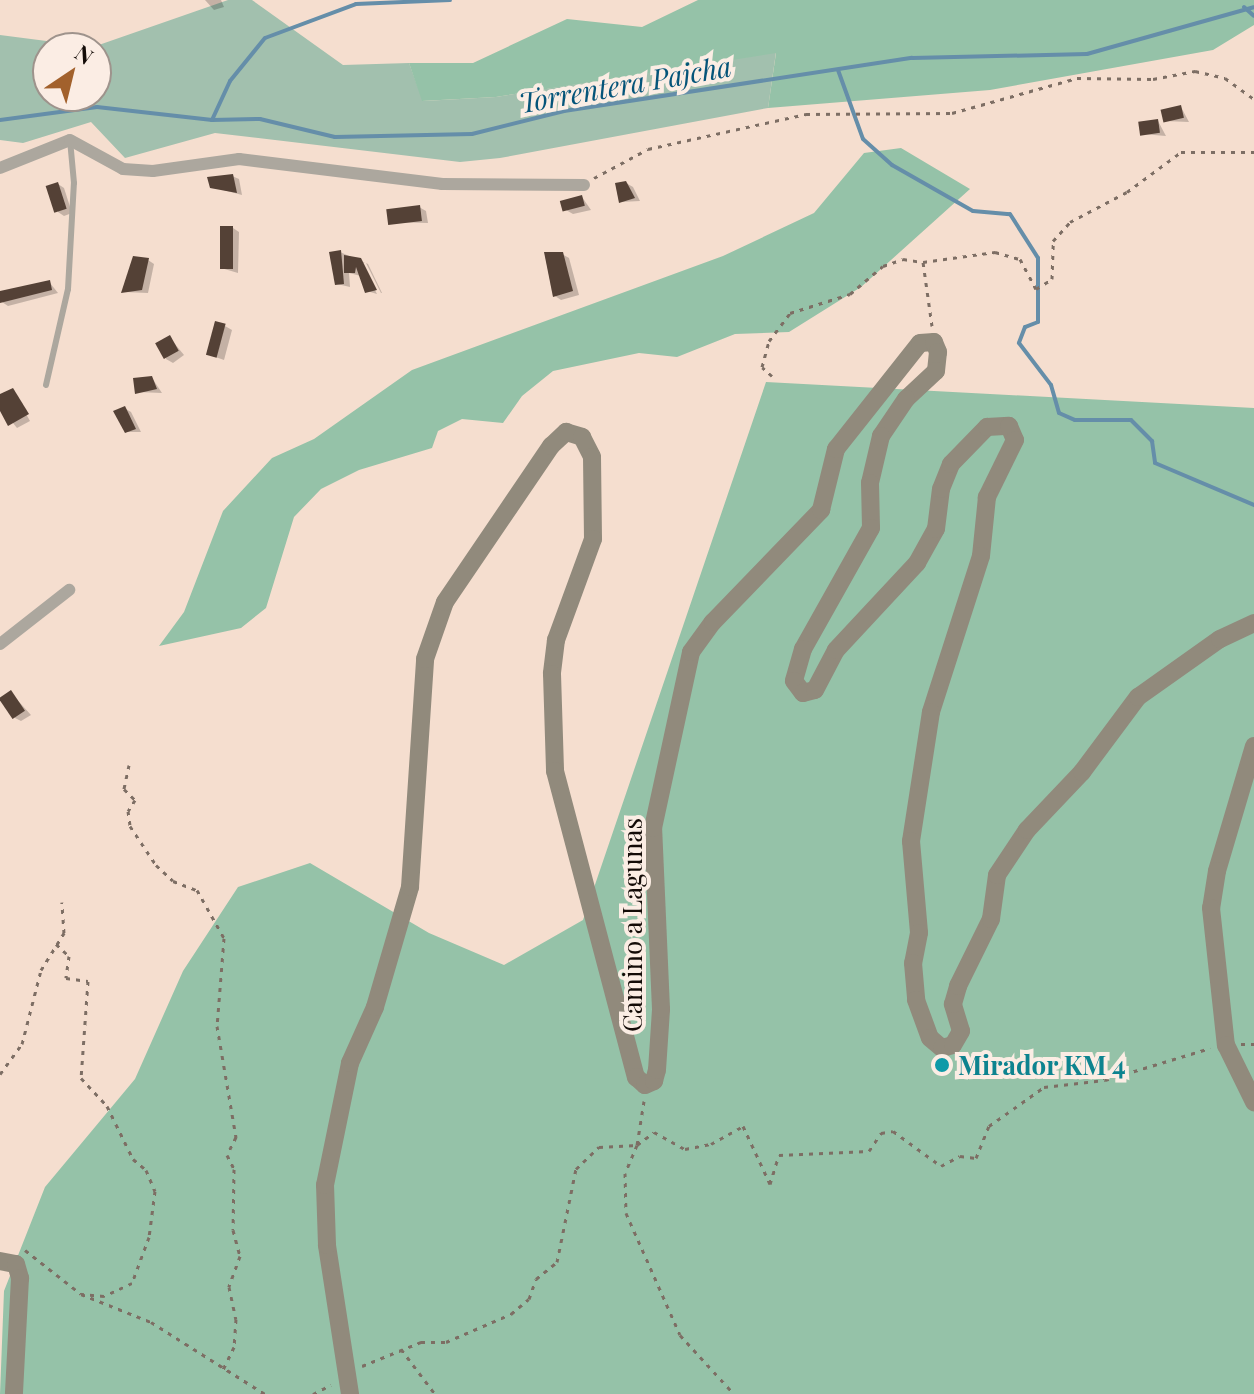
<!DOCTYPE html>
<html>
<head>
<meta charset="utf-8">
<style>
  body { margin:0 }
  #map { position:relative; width:1254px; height:1394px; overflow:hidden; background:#f5decf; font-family:"Playfair Display",serif }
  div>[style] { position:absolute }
  .green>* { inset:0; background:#a2c0ae }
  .forest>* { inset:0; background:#95c2a8 }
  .shadow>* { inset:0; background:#0003 }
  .stream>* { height:4px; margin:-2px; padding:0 2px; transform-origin:2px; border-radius:2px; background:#658ea9 }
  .building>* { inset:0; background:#544136; transform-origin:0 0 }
  .path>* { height:3px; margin-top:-1.5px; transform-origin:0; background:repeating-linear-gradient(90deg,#7d6e64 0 4px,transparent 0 10px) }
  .lane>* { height:6px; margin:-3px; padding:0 3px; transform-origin:3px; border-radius:3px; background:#aca79e }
  .street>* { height:12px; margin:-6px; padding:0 6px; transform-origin:6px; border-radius:6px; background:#aca79e }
  .secondary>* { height:18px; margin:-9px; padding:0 9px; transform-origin:9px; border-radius:9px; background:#918a7c }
  .dots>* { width:22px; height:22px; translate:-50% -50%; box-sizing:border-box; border:4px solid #fbede4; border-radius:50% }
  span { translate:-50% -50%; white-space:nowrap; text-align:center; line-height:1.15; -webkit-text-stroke:8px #fbede4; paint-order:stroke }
  .street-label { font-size:26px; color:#130b07 }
  .culture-label { font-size:26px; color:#0d838f; font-weight:700 }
  .left { translate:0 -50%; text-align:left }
  .water-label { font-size:28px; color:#055479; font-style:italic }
  .north { position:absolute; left:32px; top:32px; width:80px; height:80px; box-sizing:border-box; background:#fbede4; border:2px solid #9e938c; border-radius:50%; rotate:35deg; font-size:22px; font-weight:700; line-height:32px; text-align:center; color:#130b07 }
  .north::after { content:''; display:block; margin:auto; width:28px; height:36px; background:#a2612c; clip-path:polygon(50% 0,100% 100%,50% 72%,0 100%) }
</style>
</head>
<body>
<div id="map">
  <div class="green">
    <div style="clip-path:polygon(evenodd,228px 0,252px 0,343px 65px,409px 63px,423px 101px,496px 97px,776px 52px,768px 108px,500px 158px,460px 162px,215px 133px,125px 158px,91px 122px,23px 143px,0 140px,0 35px,93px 47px,228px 0,48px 48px,96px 48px,96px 96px,48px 96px,48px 48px)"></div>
  </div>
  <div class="forest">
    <div style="clip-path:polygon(698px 0,1254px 0,1254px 25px,1213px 50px,990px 90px,768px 108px,776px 53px,496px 97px,422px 101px,409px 63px,473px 63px,567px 19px,642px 27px)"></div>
    <div style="clip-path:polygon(901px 148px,970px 189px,861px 287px,789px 332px,735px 334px,677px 357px,639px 353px,553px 371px,522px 396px,503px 423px,462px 419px,438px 431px,432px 448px,359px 470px,321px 489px,294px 517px,266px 608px,241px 628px,159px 646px,184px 612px,223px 511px,272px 458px,314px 439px,412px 370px,723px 256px,814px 213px,864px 153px)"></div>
    <div style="clip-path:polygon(766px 382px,1254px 408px,1254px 1394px,0 1394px,4px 1291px,45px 1187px,135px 1079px,183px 971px,238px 887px,310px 863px,429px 933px,504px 965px,583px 920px)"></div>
  </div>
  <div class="shadow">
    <div style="clip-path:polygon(205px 0,221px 0,224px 7px,214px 10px)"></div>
    <div style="clip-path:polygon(1181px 107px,1189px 122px,1164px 121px)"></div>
    <div style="clip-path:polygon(1158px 121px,1166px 136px,1142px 134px)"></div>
    <div style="clip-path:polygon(232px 176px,239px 179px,242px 195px,212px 187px)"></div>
    <div style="clip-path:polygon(626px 183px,633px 187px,640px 201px,621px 202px)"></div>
    <div style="clip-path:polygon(58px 184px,64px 188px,72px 213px,64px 216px,58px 212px)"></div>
    <div style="clip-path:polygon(582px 197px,591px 210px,573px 214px,566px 210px)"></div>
    <div style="clip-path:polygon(419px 207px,426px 211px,428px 223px,390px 222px)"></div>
    <div style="clip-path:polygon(233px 228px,239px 232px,238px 273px,221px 268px)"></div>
    <div style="clip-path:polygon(340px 252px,365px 263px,361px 263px,377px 294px,367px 291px,361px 276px,349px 273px,350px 287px,337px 284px)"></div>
    <div style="clip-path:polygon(562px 254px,569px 258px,579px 295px,561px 300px,555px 296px)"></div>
    <div style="clip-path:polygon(148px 260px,154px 264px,148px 293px,124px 292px)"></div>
    <div style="clip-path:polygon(366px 263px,368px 264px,382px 293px,381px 293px)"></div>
    <div style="clip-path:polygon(50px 283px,58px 293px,8px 306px,2px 302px,0 293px)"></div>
    <div style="clip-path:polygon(225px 326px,232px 330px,224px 360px,207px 354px)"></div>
    <div style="clip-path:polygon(170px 338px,184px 355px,173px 363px,166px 359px)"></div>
    <div style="clip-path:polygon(152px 378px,162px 393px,137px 392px)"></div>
    <div style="clip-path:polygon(13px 391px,30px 421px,17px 428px,0 407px,0 397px)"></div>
    <div style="clip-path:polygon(124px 408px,131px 412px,141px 432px,127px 432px)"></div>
    <div style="clip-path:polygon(11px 693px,31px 715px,21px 721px,15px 718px)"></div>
  </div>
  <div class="stream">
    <div style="left:1244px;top:7px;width:13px;rotate:42deg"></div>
    <div style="left:838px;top:70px;width:73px;rotate:70.1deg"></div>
    <div style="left:863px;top:139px;width:39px;rotate:42deg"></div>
    <div style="left:892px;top:165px;width:93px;rotate:29.6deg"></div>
    <div style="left:973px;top:211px;width:37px;rotate:5deg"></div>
    <div style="left:1010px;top:214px;width:52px;rotate:57.5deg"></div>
    <div style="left:1038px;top:258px;width:64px;rotate:90deg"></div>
    <div style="left:1038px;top:322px;width:14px;rotate:159deg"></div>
    <div style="left:1025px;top:327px;width:17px;rotate:111deg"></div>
    <div style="left:1019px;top:343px;width:53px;rotate:52.7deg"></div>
    <div style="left:1051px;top:385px;width:29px;rotate:74deg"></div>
    <div style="left:1059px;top:413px;width:17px;rotate:24deg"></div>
    <div style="left:1075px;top:420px;width:56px"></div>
    <div style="left:1131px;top:420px;width:30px;rotate:45deg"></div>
    <div style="left:1152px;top:441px;width:22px;rotate:82deg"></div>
    <div style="left:1155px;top:463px;width:108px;rotate:23deg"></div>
    <div style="left:0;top:120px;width:98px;rotate:-7.6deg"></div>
    <div style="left:97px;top:107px;width:116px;rotate:6.4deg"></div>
    <div style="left:212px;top:120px;width:48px;rotate:-1.2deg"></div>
    <div style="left:260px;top:119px;width:77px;rotate:13.5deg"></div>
    <div style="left:335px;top:137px;width:137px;rotate:-1.3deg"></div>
    <div style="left:472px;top:134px;width:95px;rotate:-14deg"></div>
    <div style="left:564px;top:111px;width:352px;rotate:-8.7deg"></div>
    <div style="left:912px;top:58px;width:175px;rotate:-1.3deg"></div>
    <div style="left:1087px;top:54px;width:173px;rotate:-15.7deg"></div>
    <div style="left:212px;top:120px;width:43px;rotate:-65.2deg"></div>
    <div style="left:230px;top:81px;width:55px;rotate:-50.9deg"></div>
    <div style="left:265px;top:38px;width:97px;rotate:-20.5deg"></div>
    <div style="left:356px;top:4px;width:94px;rotate:-2.4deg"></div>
  </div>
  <div class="building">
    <div style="left:1181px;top:105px;width:13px;height:21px;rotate:77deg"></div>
    <div style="left:1158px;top:119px;width:14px;height:20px;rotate:82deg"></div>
    <div style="clip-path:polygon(233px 174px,237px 193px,210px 188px,207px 177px)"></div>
    <div style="clip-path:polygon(626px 181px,635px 198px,619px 203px,615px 183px)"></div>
    <div style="left:58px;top:182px;width:28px;height:13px;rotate:72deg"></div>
    <div style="left:582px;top:195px;width:11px;height:23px;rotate:75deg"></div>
    <div style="left:420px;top:205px;width:16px;height:34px;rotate:83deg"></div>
    <div style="left:220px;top:226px;width:13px;height:43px"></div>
    <div style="clip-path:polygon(341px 250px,344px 284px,335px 285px,329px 252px)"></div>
    <div style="clip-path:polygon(544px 252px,563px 252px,573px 291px,553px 297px)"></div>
    <div style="clip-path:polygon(344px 255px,361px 258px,377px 290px,365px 293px,356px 267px,355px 273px,344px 273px)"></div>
    <div style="clip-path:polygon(133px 256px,149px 258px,142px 290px,121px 293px)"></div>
    <div style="clip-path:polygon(50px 280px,52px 290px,0 303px,0 291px)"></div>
    <div style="left:215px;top:321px;width:11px;height:35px;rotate:15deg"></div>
    <div style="left:170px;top:335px;width:18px;height:17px;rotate:61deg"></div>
    <div style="clip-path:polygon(152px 376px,157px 389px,135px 394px,133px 378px)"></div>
    <div style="clip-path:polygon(13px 388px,29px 414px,8px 426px,0 411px,0 394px)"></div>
    <div style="clip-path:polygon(125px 406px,136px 429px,125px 433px,113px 411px)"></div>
    <div style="left:11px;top:690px;width:25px;height:15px;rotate:56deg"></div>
  </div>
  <div class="path">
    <div style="left:594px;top:178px;width:61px;rotate:-28.2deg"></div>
    <div style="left:648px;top:149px;width:162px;rotate:-12.5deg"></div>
    <div style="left:806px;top:114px;width:146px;rotate:-0.4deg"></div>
    <div style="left:952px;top:113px;width:130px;rotate:-15.6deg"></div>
    <div style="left:1077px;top:78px;width:76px;rotate:0.8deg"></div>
    <div style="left:1153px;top:79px;width:43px;rotate:-10.8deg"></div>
    <div style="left:1195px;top:71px;width:31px;rotate:13deg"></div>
    <div style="left:1225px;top:78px;width:36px;rotate:36deg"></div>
    <div style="left:932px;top:326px;width:65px;rotate:-98deg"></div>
    <div style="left:923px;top:262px;width:73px;rotate:-7.9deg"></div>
    <div style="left:995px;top:252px;width:26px;rotate:16deg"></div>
    <div style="left:1020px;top:259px;width:34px;rotate:62deg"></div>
    <div style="left:1036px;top:289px;width:19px;rotate:-32deg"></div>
    <div style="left:1052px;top:279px;width:38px;rotate:-88deg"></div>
    <div style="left:1053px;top:241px;width:25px;rotate:-48deg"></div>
    <div style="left:1070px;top:222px;width:64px;rotate:-27.8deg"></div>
    <div style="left:1127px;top:192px;width:67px;rotate:-36.5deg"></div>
    <div style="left:1181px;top:152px;width:73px"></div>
    <div style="left:772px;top:376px;width:13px;rotate:-138deg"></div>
    <div style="left:762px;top:367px;width:27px;rotate:-75deg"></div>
    <div style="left:769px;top:341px;width:35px;rotate:-53deg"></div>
    <div style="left:790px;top:313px;width:63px;rotate:-17.6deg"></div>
    <div style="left:850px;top:294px;width:43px;rotate:-40.3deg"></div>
    <div style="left:883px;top:266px;width:21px;rotate:-19deg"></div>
    <div style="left:903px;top:259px;width:20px;rotate:9deg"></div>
    <div style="left:129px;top:765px;width:25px;rotate:102deg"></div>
    <div style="left:124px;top:789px;width:16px;rotate:45deg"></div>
    <div style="left:135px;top:800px;width:13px;rotate:122deg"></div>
    <div style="left:128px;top:811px;width:15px;rotate:82deg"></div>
    <div style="left:130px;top:826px;width:47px;rotate:56.3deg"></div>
    <div style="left:156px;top:865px;width:23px;rotate:43deg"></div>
    <div style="left:173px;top:881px;width:26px;rotate:21deg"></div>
    <div style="left:197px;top:890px;width:55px;rotate:60.6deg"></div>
    <div style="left:224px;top:938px;width:88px;rotate:94.5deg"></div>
    <div style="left:217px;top:1026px;width:113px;rotate:80.3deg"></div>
    <div style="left:236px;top:1137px;width:20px;rotate:117deg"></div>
    <div style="left:227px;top:1155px;width:16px;rotate:63deg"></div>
    <div style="left:234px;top:1169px;width:61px;rotate:90.9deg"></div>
    <div style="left:233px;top:1230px;width:27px;rotate:75deg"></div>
    <div style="left:240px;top:1256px;width:33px;rotate:110deg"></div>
    <div style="left:229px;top:1287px;width:33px;rotate:78deg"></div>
    <div style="left:236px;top:1319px;width:28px;rotate:94deg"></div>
    <div style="left:234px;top:1347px;width:25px;rotate:116deg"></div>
    <div style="left:56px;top:944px;width:18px;rotate:43deg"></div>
    <div style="left:69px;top:956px;width:22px;rotate:98deg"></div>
    <div style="left:66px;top:978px;width:22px;rotate:8deg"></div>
    <div style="left:88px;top:981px;width:97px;rotate:94.1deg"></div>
    <div style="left:81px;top:1078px;width:38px;rotate:47deg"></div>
    <div style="left:107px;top:1106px;width:59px;rotate:63.9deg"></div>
    <div style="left:133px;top:1159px;width:17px;rotate:40deg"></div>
    <div style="left:146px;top:1170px;width:23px;rotate:67deg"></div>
    <div style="left:155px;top:1191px;width:46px;rotate:97.4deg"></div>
    <div style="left:149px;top:1237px;width:49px;rotate:110.3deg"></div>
    <div style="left:132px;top:1283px;width:31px;rotate:155deg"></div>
    <div style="left:104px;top:1296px;width:23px;rotate:-175deg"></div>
    <div style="left:1241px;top:1044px;width:13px"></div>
    <div style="left:0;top:1074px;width:37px;rotate:-54deg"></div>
    <div style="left:22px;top:1044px;width:76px;rotate:-75.6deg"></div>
    <div style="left:41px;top:970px;width:44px;rotate:-58.1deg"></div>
    <div style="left:64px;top:933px;width:31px;rotate:-94deg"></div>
    <div style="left:644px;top:1101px;width:45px;rotate:99deg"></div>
    <div style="left:637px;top:1145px;width:30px;rotate:113deg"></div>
    <div style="left:625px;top:1173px;width:40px;rotate:88.6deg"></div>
    <div style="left:626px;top:1213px;width:133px;rotate:66.1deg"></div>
    <div style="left:680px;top:1335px;width:80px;rotate:47.5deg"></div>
    <div style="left:25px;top:1250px;width:71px;rotate:38.2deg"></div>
    <div style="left:81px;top:1294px;width:75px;rotate:21.8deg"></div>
    <div style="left:151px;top:1322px;width:135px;rotate:32.3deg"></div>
    <div style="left:401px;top:1349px;width:56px;rotate:52.9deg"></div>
    <div style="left:362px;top:1366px;width:64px;rotate:-22.1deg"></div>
    <div style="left:421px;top:1342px;width:25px"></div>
    <div style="left:446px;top:1342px;width:71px;rotate:-23.3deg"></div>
    <div style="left:511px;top:1314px;width:23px;rotate:-40deg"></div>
    <div style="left:529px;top:1299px;width:21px;rotate:-71deg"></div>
    <div style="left:536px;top:1279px;width:27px;rotate:-39deg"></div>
    <div style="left:557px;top:1262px;width:95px;rotate:-78.5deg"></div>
    <div style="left:576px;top:1169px;width:32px;rotate:-44deg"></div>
    <div style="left:599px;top:1147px;width:38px;rotate:-3deg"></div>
    <div style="left:637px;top:1145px;width:21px;rotate:-37deg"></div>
    <div style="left:654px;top:1132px;width:35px;rotate:29deg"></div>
    <div style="left:685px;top:1149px;width:26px;rotate:-11deg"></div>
    <div style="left:711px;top:1144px;width:37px;rotate:-29deg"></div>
    <div style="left:743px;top:1126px;width:64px;rotate:65deg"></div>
    <div style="left:770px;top:1184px;width:30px;rotate:-73deg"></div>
    <div style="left:779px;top:1155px;width:90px;rotate:-2.5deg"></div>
    <div style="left:869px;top:1151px;width:22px;rotate:-56deg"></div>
    <div style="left:881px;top:1133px;width:12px;rotate:-9deg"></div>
    <div style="left:893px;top:1131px;width:59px;rotate:36.1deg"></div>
    <div style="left:941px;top:1166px;width:21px;rotate:-28deg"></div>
    <div style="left:960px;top:1156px;width:16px;rotate:7deg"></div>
    <div style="left:976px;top:1158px;width:35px;rotate:-68deg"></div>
    <div style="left:989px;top:1126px;width:67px;rotate:-35.3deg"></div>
    <div style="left:1044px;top:1087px;width:61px;rotate:-6.5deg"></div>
    <div style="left:1105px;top:1080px;width:110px;rotate:-16.9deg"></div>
    <div style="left:313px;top:1394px;width:20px;rotate:-27deg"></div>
  </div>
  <div class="lane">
    <div style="left:46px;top:385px;width:98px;rotate:-77.1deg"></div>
    <div style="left:68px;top:289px;width:106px;rotate:-86.8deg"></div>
    <div style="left:74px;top:183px;width:43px;rotate:-95.3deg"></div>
  </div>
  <div class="street">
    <div style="left:0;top:168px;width:75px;rotate:-21.8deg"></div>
    <div style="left:70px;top:140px;width:60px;rotate:28.7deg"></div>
    <div style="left:123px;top:169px;width:30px;rotate:4deg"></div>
    <div style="left:153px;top:171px;width:87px;rotate:-7.9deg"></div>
    <div style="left:239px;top:159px;width:205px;rotate:7deg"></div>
    <div style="left:442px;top:184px;width:142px;rotate:0.4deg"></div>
    <div style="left:0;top:644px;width:88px;rotate:-38deg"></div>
  </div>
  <div class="secondary">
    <div style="left:1254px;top:746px;width:130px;rotate:106.5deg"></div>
    <div style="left:1217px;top:871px;width:37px;rotate:99deg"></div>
    <div style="left:1211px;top:908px;width:138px;rotate:83.8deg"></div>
    <div style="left:1226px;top:1045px;width:64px;rotate:63.8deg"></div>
    <div style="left:0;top:1261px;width:16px;rotate:11deg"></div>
    <div style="left:16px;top:1264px;width:15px;rotate:74deg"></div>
    <div style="left:20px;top:1278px;width:116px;rotate:93deg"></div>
    <div style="left:350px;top:1394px;width:151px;rotate:-98.8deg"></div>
    <div style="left:327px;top:1245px;width:60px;rotate:-91.9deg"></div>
    <div style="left:325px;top:1185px;width:125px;rotate:-78.4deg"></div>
    <div style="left:350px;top:1063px;width:61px;rotate:-65.9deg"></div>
    <div style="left:375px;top:1007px;width:125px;rotate:-73.7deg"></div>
    <div style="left:410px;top:887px;width:228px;rotate:-86.2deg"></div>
    <div style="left:425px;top:659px;width:60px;rotate:-70.7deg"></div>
    <div style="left:445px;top:602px;width:189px;rotate:-55.8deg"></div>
    <div style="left:551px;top:446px;width:21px;rotate:-43deg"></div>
    <div style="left:566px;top:432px;width:17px;rotate:17deg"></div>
    <div style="left:582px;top:437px;width:22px;rotate:63deg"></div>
    <div style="left:592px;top:457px;width:82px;rotate:89.3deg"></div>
    <div style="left:593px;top:539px;width:108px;rotate:110.1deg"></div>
    <div style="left:556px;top:640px;width:34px;rotate:97deg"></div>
    <div style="left:552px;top:674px;width:97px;rotate:88.2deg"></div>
    <div style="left:555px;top:771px;width:317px;rotate:75.2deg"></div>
    <div style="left:636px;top:1077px;width:12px;rotate:42deg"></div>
    <div style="left:645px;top:1085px;width:10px;rotate:-24deg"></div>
    <div style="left:654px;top:1081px;width:11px;rotate:-75deg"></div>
    <div style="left:657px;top:1070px;width:61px;rotate:-86.2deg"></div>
    <div style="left:661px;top:1009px;width:181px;rotate:-92.5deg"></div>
    <div style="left:653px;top:828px;width:180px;rotate:-77.8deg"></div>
    <div style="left:691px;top:652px;width:37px;rotate:-54deg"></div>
    <div style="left:713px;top:622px;width:156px;rotate:-46deg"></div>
    <div style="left:821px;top:510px;width:63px;rotate:-76.2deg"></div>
    <div style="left:836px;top:449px;width:135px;rotate:-51.6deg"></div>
    <div style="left:920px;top:343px;width:14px;rotate:-4deg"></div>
    <div style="left:934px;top:342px;width:11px;rotate:68deg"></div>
    <div style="left:938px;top:352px;width:19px;rotate:96deg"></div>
    <div style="left:936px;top:371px;width:41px;rotate:137deg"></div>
    <div style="left:906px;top:399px;width:45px;rotate:124deg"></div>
    <div style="left:881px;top:436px;width:48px;rotate:103.2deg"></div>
    <div style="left:870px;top:483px;width:45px;rotate:88.7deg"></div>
    <div style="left:871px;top:528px;width:139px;rotate:119.3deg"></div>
    <div style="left:803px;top:649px;width:33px;rotate:106deg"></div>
    <div style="left:794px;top:681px;width:15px;rotate:53deg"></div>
    <div style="left:803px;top:693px;width:12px;rotate:-14deg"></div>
    <div style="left:815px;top:690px;width:45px;rotate:-62.3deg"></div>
    <div style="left:836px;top:650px;width:119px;rotate:-47deg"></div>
    <div style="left:917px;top:563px;width:39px;rotate:-61deg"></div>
    <div style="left:936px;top:529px;width:40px;rotate:-82.9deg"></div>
    <div style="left:941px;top:489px;width:27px;rotate:-68deg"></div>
    <div style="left:951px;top:464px;width:52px;rotate:-45.8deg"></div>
    <div style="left:987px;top:427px;width:22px;rotate:-3deg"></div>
    <div style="left:1009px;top:426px;width:15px;rotate:67deg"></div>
    <div style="left:1015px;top:440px;width:64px;rotate:116.2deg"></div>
    <div style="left:987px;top:497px;width:59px;rotate:95.8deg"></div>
    <div style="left:981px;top:556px;width:164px;rotate:107.8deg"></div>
    <div style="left:931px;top:712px;width:131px;rotate:98.8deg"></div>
    <div style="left:911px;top:841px;width:92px;rotate:85deg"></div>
    <div style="left:919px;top:933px;width:31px;rotate:101deg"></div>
    <div style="left:913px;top:963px;width:37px;rotate:85deg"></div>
    <div style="left:916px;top:1000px;width:40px;rotate:69.8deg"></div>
    <div style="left:930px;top:1038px;width:16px;rotate:40deg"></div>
    <div style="left:942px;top:1048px;width:11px;rotate:-15deg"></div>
    <div style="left:953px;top:1045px;width:16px;rotate:-60deg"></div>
    <div style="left:961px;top:1031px;width:28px;rotate:-107deg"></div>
    <div style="left:953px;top:1004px;width:19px;rotate:-74deg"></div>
    <div style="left:958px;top:986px;width:75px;rotate:-63.8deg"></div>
    <div style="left:991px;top:919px;width:44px;rotate:-82.2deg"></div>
    <div style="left:997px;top:875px;width:54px;rotate:-56.3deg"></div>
    <div style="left:1027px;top:830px;width:80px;rotate:-46.5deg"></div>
    <div style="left:1082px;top:772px;width:94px;rotate:-53.3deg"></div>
    <div style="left:1138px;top:697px;width:100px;rotate:-35.3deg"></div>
    <div style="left:1220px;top:639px;width:38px;rotate:-25deg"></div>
  </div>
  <div class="dots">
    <div style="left:942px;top:1065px;background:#0f9aa8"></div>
  </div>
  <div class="street-label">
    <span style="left:632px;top:925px;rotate:-90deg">Camino a Lagunas</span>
  </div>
  <div class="culture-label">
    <span class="left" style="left:958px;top:1065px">Mirador KM 4</span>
  </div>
  <div class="water-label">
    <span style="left:625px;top:84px;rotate:-10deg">Torrentera Pajcha</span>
  </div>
  <div class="north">N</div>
</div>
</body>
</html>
